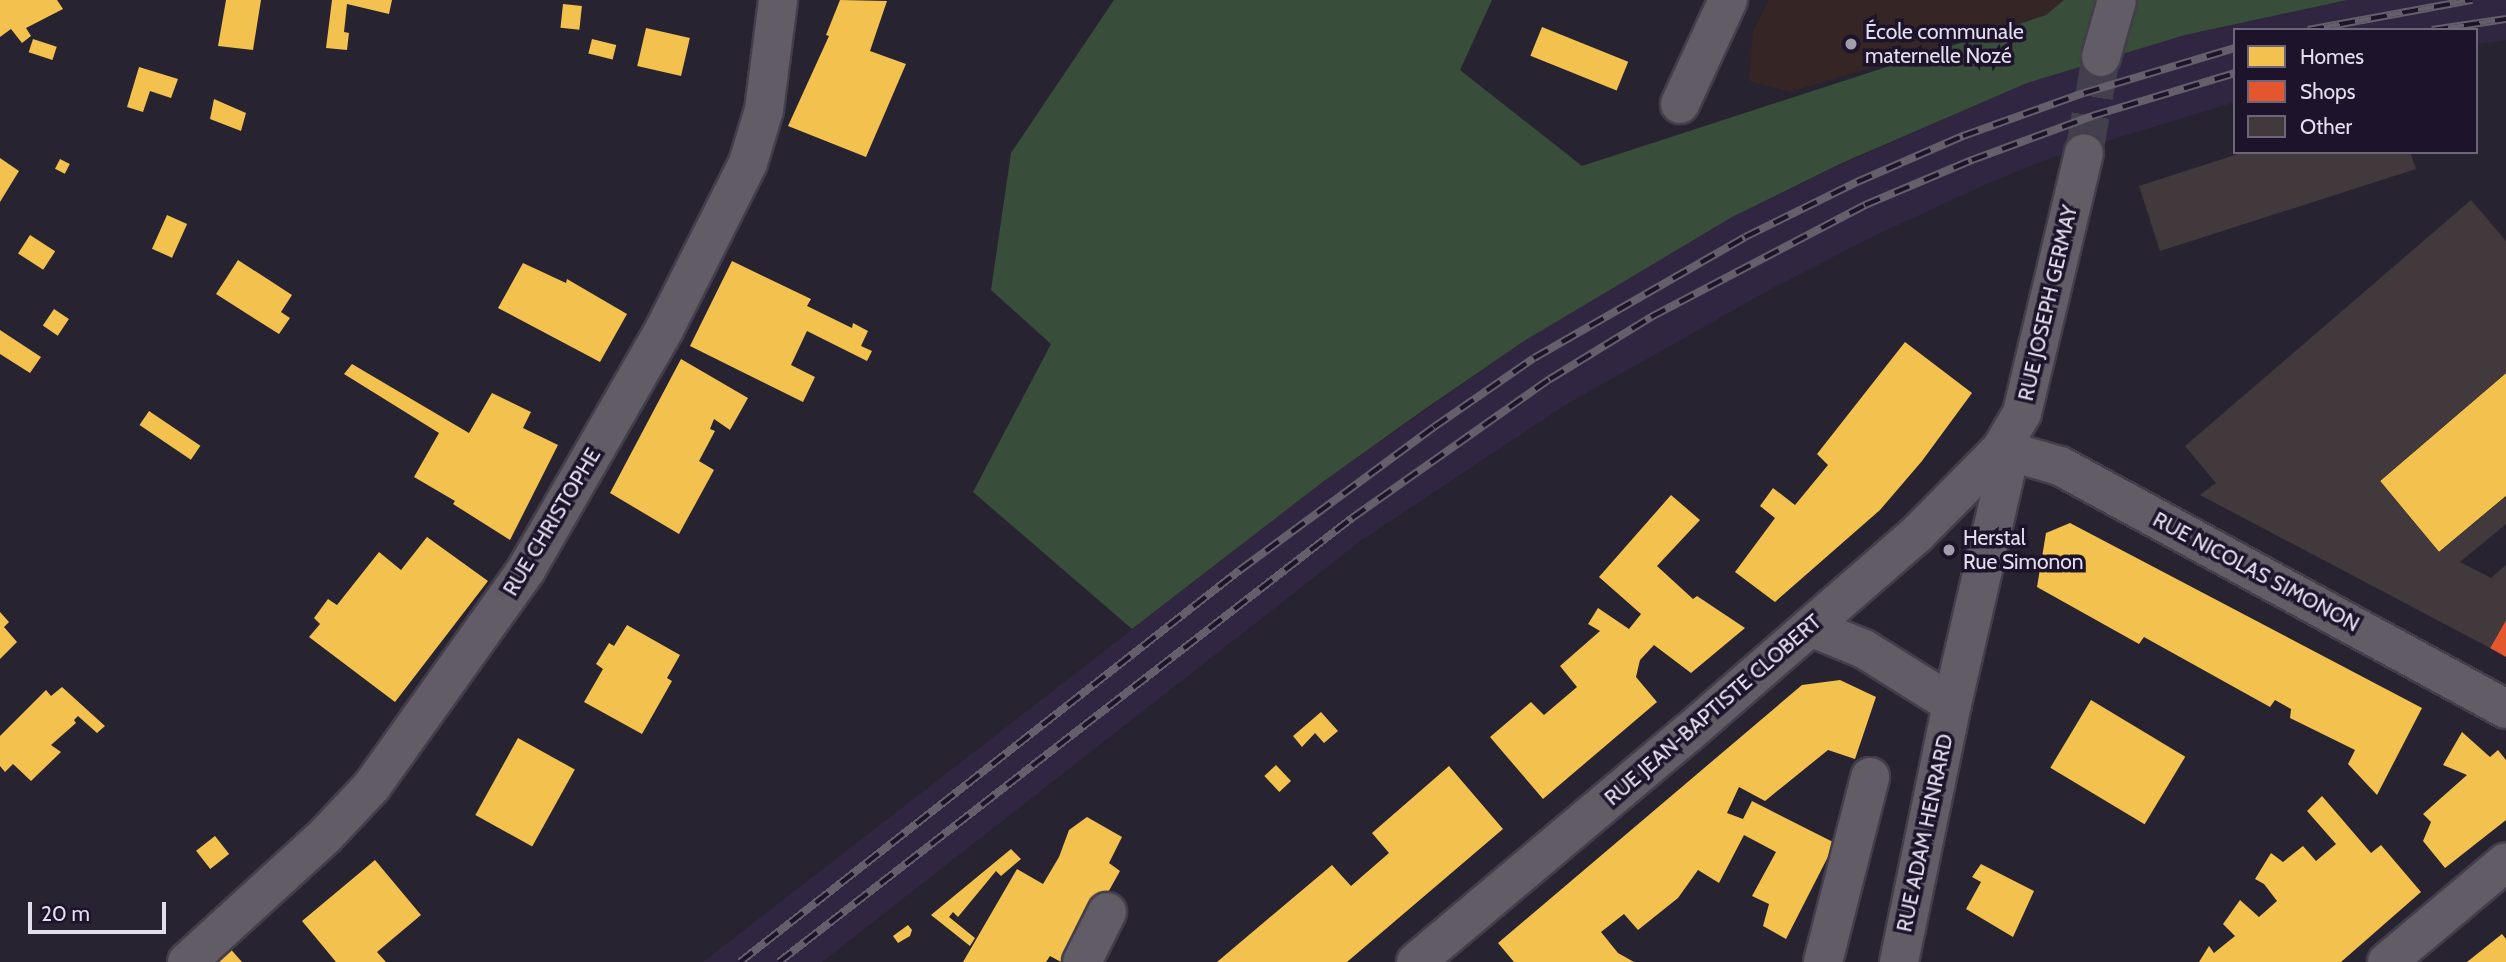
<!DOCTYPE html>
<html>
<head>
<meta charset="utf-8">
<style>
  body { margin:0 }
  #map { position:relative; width:2506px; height:962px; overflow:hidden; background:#282330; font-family:Cabin,sans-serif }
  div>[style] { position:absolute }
  .built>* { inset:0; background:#302641 }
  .education>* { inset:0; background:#362525 }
  .forest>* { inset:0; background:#384e3a }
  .homes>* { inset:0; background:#f2c14e; transform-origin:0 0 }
  .shops>* { inset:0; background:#e4572e }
  .building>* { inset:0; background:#41393b }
  .minor-tunnel>* { height:38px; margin-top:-19px; transform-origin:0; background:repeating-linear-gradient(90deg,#443f4d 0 38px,transparent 0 57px) }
  .roads { filter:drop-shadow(2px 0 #433e4a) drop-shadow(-2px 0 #433e4a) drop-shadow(0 2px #433e4a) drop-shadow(0 -2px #433e4a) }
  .minor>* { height:38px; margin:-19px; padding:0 19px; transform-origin:19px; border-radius:19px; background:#615c66 }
  .rail>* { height:8px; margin-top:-4px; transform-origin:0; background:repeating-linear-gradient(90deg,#1d142b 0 16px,#645f6a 0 32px); box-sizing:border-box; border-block:2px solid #645f6a }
  .dots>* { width:19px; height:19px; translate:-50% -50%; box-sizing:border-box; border:4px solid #1d142b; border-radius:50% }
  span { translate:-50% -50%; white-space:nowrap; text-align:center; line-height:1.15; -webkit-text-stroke:7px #1d142b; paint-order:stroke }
  .poi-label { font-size:21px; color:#e4dfef }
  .left { translate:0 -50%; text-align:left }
  .street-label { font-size:21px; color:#e4dfef }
  .legend { position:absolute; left:2233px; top:28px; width:245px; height:126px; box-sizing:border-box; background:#1d142b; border:2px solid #6d6579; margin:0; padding:9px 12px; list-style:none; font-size:21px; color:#e4dfef }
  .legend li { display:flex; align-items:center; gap:14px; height:35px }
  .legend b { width:35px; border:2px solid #6d6579 }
  .scale { position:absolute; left:28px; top:902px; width:138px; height:32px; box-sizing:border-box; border:4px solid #e4dfef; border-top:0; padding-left:9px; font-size:21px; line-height:24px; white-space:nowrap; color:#e4dfef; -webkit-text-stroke:5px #1d142b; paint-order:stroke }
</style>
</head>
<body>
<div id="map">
  <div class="built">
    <div style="clip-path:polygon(2347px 0,2506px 0,2506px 40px,2476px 44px,2476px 30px,2235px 30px,2235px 102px,2045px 160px,1982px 186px,1874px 236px,1771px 289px,1567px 404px,1363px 539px,822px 962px,703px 962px,1324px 481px,1524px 341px,1626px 278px,1732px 217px,1842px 164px,2027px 83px,2185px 35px)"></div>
  </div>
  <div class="education">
    <div style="clip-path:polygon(1769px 0,2064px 0,2046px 15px,1790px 92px,1749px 81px,1753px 31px)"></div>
  </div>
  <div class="forest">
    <div style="clip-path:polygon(1114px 0,1492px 0,1460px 70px,1582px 166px,2046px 15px,2064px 0,2347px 0,2185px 35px,2027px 83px,1842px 163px,1732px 217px,1524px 341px,1422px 411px,1324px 481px,1132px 629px,973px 492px,1051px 344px,991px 290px,1011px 153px)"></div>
  </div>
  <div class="homes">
    <div style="clip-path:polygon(0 0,57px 0,63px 9px,26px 28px,31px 36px,22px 43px,11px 29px,0 37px)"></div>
    <div style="clip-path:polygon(226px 0,261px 0,253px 50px,218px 46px)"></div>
    <div style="clip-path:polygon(332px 0,392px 0,389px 14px,347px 4px,344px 32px,349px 33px,347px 50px,326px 48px)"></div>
    <div style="clip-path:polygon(840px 0,887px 1px,870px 51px,906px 64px,866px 157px,788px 126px,829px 36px,826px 35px)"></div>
    <div style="left:563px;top:4px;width:19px;height:24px;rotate:6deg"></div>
    <div style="left:1542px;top:27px;width:93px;height:31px;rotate:22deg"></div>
    <div style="left:646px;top:28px;width:45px;height:39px;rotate:13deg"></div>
    <div style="left:33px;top:39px;width:25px;height:14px;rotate:18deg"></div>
    <div style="left:592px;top:39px;width:25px;height:15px;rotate:14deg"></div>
    <div style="clip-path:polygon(139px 67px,178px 79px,171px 98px,150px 91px,143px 112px,127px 107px)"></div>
    <div style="clip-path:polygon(214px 99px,246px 113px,241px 131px,210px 119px)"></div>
    <div style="clip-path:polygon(0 158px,19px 171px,0 202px)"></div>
    <div style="left:60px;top:159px;width:11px;height:11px;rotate:27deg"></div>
    <div style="left:167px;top:215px;width:22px;height:37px;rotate:24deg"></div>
    <div style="left:30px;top:235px;width:30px;height:22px;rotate:33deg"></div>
    <div style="clip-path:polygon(238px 260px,292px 295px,281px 312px,290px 318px,279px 334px,216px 294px)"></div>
    <div style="clip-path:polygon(732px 261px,811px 299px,807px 306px,852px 328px,853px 323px,868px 331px,861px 346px,872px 351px,867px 361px,807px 331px,791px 365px,815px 377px,803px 402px,690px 346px)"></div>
    <div style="clip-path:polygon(523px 263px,566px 283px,567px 279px,627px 314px,600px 362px,498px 308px)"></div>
    <div style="left:54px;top:309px;width:18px;height:20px;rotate:34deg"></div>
    <div style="clip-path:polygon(0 330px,41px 357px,30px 373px,0 354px)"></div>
    <div style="clip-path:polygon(1905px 342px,1972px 393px,1922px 461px,1880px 510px,1775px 602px,1735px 572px,1775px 518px,1760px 506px,1773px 488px,1795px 505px,1828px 465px,1817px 454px)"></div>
    <div style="clip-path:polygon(681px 359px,748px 398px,730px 430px,714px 419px,710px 429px,715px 431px,699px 461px,714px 470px,679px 534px,610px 493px)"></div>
    <div style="clip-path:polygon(352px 364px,469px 433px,492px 393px,531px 412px,523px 428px,558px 445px,510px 540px,453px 504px,455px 501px,414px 477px,439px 433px,344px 374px)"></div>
    <div style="clip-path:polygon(2506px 373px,2506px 496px,2439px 552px,2380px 481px)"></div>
    <div style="left:149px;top:411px;width:62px;height:17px;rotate:34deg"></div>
    <div style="clip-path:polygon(1671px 495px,1700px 520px,1657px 566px,1693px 599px,1697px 596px,1745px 628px,1691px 673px,1654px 645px,1640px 660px,1636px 677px,1657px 702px,1543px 799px,1490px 737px,1531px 702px,1544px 715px,1577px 687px,1560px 666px,1600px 631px,1588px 624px,1598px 608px,1629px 629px,1641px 614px,1599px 577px)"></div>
    <div style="clip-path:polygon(2070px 523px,2422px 708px,2377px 795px,2348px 764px,2355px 750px,2290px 718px,2291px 709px,2275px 700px,2270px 707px,2144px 637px,2139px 644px,2037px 587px,2046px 533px)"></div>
    <div style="clip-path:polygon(427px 537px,488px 581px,395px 702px,309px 637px,320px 624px,314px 618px,328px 599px,337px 605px,379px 552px,401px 570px)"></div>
    <div style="clip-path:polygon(0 612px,9px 622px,4px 627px,17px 642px,0 659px)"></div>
    <div style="clip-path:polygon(627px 625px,680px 655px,667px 678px,672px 681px,642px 734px,584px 702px,603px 669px,596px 664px,609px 643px,614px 646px)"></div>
    <div style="clip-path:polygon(1840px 680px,1876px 697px,1855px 759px,1828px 750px,1765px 801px,1739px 787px,1727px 813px,1743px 819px,1752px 801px,1835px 843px,1786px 939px,1763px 926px,1769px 904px,1752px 896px,1776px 852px,1744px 835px,1719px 883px,1698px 870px,1678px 898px,1638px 930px,1624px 914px,1601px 932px,1618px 953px,1634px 962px,1514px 962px,1498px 943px,1802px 685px)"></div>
    <div style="clip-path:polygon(62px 687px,105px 726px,97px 733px,78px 716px,74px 720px,76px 723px,51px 745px,61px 752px,31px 781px,13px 764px,5px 772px,0 766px,0 736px,46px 690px,51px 696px)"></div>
    <div style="left:2091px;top:700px;width:110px;height:79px;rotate:31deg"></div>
    <div style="clip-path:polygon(1321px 712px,1338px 731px,1324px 743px,1315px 733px,1302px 747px,1293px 736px)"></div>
    <div style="clip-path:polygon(2462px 732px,2490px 757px,2498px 750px,2506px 760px,2506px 820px,2445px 868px,2423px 841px,2431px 822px,2423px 814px,2467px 775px,2443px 765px)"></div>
    <div style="left:518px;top:738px;width:65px;height:88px;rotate:29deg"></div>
    <div style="left:1276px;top:765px;width:22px;height:16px;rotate:47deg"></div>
    <div style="clip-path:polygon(1449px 766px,1503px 829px,1347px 962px,1217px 962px,1332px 865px,1351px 886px,1389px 853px,1372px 833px)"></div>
    <div style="clip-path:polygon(2322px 796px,2371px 853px,2381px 845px,2421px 892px,2341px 962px,2199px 962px,2209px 946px,2214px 953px,2235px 936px,2223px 924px,2240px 900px,2259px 917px,2277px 901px,2264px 884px,2255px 879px,2271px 853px,2283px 862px,2303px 846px,2316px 861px,2336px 844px,2307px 811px)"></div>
    <div style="clip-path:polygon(1087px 817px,1122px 837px,1109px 863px,1120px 871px,1069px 962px,1061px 962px,1050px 956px,1046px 962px,963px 962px,1017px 869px,1043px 884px,1059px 857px,1069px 830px)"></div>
    <div style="left:215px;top:836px;width:23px;height:24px;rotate:52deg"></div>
    <div style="clip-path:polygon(1011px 849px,1021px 859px,1001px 876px,996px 871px,958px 917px,953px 912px,949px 917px,975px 938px,970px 946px,931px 915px)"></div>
    <div style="clip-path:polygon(375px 860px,421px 915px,377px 952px,386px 962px,336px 962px,302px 921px)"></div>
    <div style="clip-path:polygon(1981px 864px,2034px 891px,2013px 937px,1966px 909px,1981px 882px,1972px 877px)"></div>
    <div style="clip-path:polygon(908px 925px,912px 930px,910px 936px,898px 943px,893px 936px)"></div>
    <div style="clip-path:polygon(2502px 934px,2506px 939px,2506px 962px,2467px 962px)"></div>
    <div style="clip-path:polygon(227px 945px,242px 962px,207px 962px)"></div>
  </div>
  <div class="shops">
    <div style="clip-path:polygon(2506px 620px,2506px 657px,2490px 648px)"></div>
  </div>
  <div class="building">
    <div style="clip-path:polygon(2244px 152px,2410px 152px,2416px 169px,2160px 251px,2139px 186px)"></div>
    <div style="clip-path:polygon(2471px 200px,2506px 241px,2506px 373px,2380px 481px,2439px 552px,2506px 496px,2506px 524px,2460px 562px,2491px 578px,2506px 565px,2506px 620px,2490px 648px,2200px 495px,2216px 483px,2185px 446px)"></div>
  </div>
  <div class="minor-tunnel">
    <div style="left:2084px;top:153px;width:97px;rotate:-80deg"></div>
  </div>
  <div class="roads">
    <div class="minor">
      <div style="left:2101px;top:57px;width:59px;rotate:-74.3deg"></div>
      <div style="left:1680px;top:104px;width:115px;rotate:-65.2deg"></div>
      <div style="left:2001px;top:449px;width:61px;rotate:16.1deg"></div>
      <div style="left:2060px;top:466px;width:508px;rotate:28.58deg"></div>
      <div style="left:1810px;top:627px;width:58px;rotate:22.2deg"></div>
      <div style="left:1864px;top:649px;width:104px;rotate:32deg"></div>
      <div style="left:187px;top:962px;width:188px;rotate:-42.4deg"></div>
      <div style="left:326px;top:835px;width:67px;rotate:-46.8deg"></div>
      <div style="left:372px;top:786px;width:265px;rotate:-54.5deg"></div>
      <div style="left:526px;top:570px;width:277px;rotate:-60.1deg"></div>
      <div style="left:664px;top:330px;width:187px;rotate:-63.3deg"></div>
      <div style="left:748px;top:163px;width:55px;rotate:-73.2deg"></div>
      <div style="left:764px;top:110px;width:111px;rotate:-82.7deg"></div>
      <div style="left:1082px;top:962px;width:56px;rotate:-63.4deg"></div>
      <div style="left:1416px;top:962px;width:354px;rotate:-40.1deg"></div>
      <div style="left:1687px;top:734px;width:305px;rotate:-41deg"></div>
      <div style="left:1917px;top:534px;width:120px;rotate:-45.3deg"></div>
      <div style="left:2001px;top:449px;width:42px;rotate:-59.7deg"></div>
      <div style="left:2022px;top:413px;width:267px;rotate:-76.6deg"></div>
      <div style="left:1823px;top:962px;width:191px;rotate:-75.7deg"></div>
      <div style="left:1899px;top:962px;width:263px;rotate:-78.4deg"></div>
      <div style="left:1952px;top:704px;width:236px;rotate:-77deg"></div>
      <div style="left:2005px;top:474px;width:25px;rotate:-99deg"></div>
      <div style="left:2387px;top:962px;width:155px;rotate:-40deg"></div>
    </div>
  </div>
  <div class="rail">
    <div style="left:2308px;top:30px;width:167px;rotate:-10.4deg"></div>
    <div style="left:2432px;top:30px;width:75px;rotate:-8.5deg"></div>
    <div style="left:740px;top:962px;width:635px;rotate:-38.1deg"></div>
    <div style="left:1240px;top:570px;width:241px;rotate:-36.4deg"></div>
    <div style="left:1434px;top:427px;width:121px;rotate:-34.6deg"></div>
    <div style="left:1534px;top:358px;width:243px;rotate:-29.8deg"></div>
    <div style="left:1745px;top:237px;width:125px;rotate:-26.2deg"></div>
    <div style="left:1857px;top:182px;width:116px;rotate:-23.5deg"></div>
    <div style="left:1963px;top:136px;width:128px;rotate:-19.6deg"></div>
    <div style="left:2084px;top:93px;width:158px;rotate:-16.6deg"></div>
    <div style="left:779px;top:962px;width:725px;rotate:-37.77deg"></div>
    <div style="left:1352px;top:518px;width:242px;rotate:-35.1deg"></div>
    <div style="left:1550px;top:379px;width:119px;rotate:-31.5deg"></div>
    <div style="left:1651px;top:317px;width:242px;rotate:-27.6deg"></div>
    <div style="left:1865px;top:205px;width:116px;rotate:-22.8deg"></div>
    <div style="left:1972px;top:160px;width:128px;rotate:-20.1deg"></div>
    <div style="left:2092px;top:116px;width:149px;rotate:-16.7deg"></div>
  </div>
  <div class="dots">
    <div style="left:1851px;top:44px;background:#a29dac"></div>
    <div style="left:1949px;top:550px;background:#a29dac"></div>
  </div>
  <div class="poi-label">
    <span class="left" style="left:1865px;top:44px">École communale<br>maternelle Nozé</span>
    <span class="left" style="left:1963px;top:550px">Herstal<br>Rue Simonon</span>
  </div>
  <div class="street-label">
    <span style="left:2048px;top:303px;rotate:-77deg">RUE JOSEPH GERMAY</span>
    <span style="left:552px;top:522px;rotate:-59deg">RUE CHRISTOPHE</span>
    <span style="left:2256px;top:572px;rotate:28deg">RUE NICOLAS SIMONON</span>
    <span style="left:1713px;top:710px;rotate:-41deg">RUE JEAN-BAPTISTE CLOBERT</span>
    <span style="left:1925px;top:833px;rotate:-78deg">RUE ADAM HENRARD</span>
  </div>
  <ul class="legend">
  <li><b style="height:19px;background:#f2c14e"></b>Homes</li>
  <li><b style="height:19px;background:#e4572e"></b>Shops</li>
  <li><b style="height:19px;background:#41393b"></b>Other</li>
  </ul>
  <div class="scale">20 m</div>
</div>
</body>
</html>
